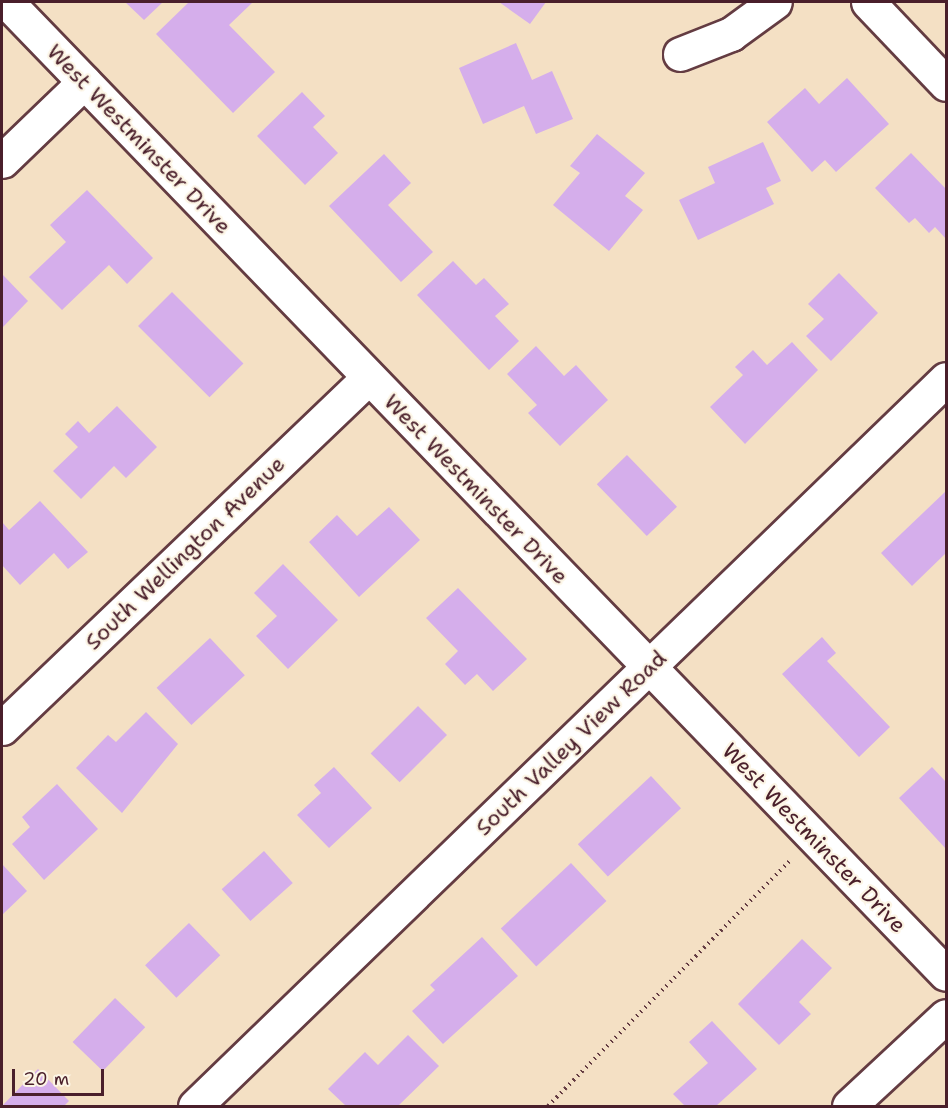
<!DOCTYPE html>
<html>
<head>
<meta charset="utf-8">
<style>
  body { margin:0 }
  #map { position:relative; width:948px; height:1108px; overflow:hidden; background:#f4e0c4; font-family:"Shantell Sans",sans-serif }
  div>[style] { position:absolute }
  .building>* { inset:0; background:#d5aeeb; transform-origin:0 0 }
  .path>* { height:4px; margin-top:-2px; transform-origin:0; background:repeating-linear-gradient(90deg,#643c42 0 1.5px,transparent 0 6px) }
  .roads { filter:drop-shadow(2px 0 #643c42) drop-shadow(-2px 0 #643c42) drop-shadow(0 2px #643c42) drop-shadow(0 -2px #643c42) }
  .street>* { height:33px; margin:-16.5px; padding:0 16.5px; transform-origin:16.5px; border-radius:16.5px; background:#fff }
  .secondary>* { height:33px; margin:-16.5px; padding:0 16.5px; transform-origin:16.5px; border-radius:16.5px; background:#fff }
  span { translate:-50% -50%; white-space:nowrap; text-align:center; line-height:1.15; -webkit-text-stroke:4.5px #fcf5e5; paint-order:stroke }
  .street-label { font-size:22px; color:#4a1f2b }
  .frame { position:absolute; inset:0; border:3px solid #4a1f2b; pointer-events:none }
  .scale { position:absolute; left:12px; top:1069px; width:92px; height:27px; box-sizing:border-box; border:3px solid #4a1f2b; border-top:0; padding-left:8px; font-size:18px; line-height:21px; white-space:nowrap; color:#4a1f2b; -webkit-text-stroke:4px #fcf5e5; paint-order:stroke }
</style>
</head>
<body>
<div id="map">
  <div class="building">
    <div style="clip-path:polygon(125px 2px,163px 2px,144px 20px)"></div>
    <div style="clip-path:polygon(189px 2px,252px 3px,229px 25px,275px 72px,233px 113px,156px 34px)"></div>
    <div style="clip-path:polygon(499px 2px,546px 2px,530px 24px)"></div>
    <div style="clip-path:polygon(516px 43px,532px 80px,552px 71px,573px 119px,536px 134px,524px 106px,483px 124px,459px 68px)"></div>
    <div style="clip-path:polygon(847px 78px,889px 124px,836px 172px,825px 160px,812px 172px,767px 122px,805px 88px,819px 104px)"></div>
    <div style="clip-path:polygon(302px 92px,325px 116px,313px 127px,338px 153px,305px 185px,257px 136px)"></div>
    <div style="clip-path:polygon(597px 134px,645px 173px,625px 196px,643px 210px,609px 251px,553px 205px,580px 173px,570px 166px)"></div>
    <div style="clip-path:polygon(763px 142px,781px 181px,766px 188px,774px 204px,698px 240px,679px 200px,715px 183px,708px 167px)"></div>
    <div style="clip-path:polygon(911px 153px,946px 189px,946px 239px,935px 227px,929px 233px,915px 218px,909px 223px,875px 188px)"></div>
    <div style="clip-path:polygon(384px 154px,411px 183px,388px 205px,433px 252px,401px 282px,329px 206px)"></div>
    <div style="clip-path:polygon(87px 190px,153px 258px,127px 284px,109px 265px,62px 310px,29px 277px,66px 242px,50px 225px)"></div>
    <div style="clip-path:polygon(453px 261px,476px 285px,484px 278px,509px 304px,495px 316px,519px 341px,489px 370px,417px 295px)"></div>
    <div style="clip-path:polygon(839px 273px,878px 313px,831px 361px,806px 336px,824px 319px,808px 304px)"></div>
    <div style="clip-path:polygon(2px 274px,28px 301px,2px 328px)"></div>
    <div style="left:172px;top:292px;width:101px;height:48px;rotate:45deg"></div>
    <div style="clip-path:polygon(792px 342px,818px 370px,745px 444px,710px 407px,743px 375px,735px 367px,753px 350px,767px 365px)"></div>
    <div style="clip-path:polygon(536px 346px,564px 376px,576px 365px,608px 400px,560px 446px,528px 413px,537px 405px,507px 374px)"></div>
    <div style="clip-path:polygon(117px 406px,157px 447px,126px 478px,114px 466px,81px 499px,53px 471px,78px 447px,65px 434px,78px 421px,89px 433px)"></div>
    <div style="left:627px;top:455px;width:72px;height:42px;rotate:46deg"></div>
    <div style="clip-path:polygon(946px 491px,946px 553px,912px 586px,881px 553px)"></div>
    <div style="clip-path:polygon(40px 501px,88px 552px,68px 569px,54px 553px,20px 585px,2px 565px,2px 522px,9px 530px)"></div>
    <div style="clip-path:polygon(389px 507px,420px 540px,359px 597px,309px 542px,337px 515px,357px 536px)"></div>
    <div style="clip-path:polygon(283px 564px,338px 620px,288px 669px,256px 636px,277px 616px,254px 593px)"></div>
    <div style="clip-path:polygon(458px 588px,527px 659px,493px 691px,477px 674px,465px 685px,445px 664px,458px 651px,426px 618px)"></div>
    <div style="clip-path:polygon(822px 637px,836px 653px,827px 661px,890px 727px,859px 757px,782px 674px)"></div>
    <div style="left:210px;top:638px;width:51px;height:73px;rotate:47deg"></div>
    <div style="left:418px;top:706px;width:41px;height:67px;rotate:45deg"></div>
    <div style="clip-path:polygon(146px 712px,178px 744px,122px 813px,76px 768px,108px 735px,116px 742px)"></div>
    <div style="clip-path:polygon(334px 767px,372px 808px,329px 848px,297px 815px,321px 793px,314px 785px)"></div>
    <div style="clip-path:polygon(932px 767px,946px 782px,946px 849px,899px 798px)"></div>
    <div style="left:651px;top:776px;width:44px;height:100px;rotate:47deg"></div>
    <div style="clip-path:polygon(57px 784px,98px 829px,44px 880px,12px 844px,30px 827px,22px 817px)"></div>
    <div style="left:264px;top:851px;width:43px;height:57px;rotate:48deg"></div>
    <div style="left:571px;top:863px;width:52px;height:96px;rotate:47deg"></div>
    <div style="clip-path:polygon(2px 864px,27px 891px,2px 915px)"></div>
    <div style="left:189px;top:923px;width:45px;height:61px;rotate:46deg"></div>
    <div style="clip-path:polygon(482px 937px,518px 976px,443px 1044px,412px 1011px,435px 990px,430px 985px)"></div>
    <div style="clip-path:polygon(802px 939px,832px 968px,799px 1002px,811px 1014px,779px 1045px,738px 1004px)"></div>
    <div style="left:115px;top:998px;width:42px;height:61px;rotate:44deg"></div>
    <div style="clip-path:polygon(712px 1021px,757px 1069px,716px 1106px,685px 1106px,673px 1094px,708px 1063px,689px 1042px)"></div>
    <div style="clip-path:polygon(408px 1035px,439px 1066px,398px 1106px,346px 1106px,328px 1089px,365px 1052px,378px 1065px)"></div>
    <div style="clip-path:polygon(38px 1069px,69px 1101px,64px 1106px,2px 1106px)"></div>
  </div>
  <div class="path">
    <div style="left:548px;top:1106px;width:347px;rotate:-45.4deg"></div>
  </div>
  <div class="roads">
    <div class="street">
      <div style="left:7px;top:2px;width:1351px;rotate:45.99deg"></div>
      <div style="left:868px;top:2px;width:113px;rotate:46.4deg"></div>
      <div style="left:680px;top:54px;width:55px;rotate:-21.4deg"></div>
      <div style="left:731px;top:34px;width:54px;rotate:-36deg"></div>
      <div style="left:2px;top:161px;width:114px;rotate:-43.9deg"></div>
      <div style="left:2px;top:728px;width:506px;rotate:-43.72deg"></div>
      <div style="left:849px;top:1106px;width:132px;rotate:-42.9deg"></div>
    </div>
    <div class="secondary">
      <div style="left:195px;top:1106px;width:1045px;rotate:-44.07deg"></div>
    </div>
  </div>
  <div class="street-label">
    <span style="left:139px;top:139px;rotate:46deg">West Westminster Drive</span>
    <span style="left:476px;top:489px;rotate:46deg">West Westminster Drive</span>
    <span style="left:185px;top:553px;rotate:-44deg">South Wellington Avenue</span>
    <span style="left:571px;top:743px;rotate:-44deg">South Valley View Road</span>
    <span style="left:814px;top:838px;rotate:46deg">West Westminster Drive</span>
  </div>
  <div class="frame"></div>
  <div class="scale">20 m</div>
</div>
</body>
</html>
